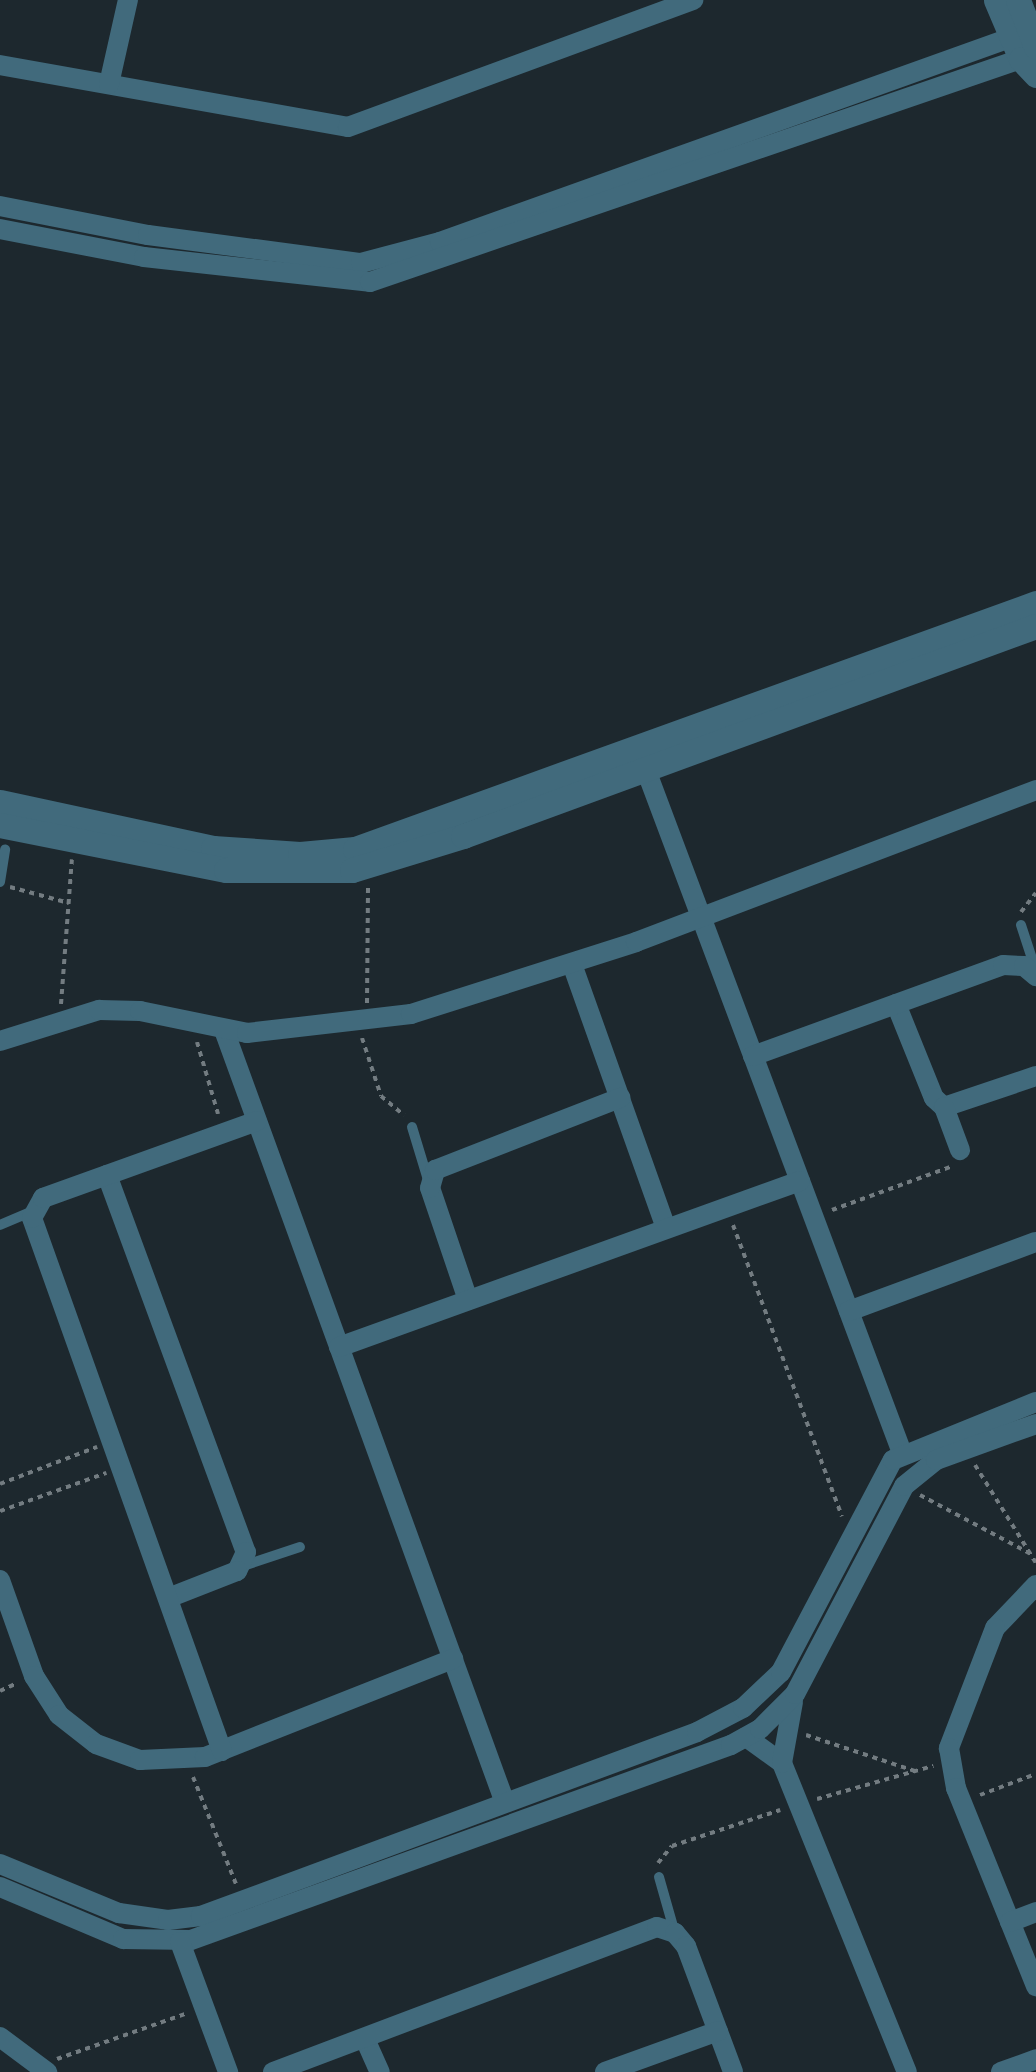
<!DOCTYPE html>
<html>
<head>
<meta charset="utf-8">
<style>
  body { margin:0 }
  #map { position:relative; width:1036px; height:2072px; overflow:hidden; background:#1d282e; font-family:Quicksand,sans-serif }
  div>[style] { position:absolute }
  .path>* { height:4px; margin-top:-2px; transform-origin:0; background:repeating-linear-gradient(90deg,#737c81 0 5px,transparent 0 10px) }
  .service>* { height:10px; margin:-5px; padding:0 5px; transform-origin:5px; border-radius:5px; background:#416a7c }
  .minor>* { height:20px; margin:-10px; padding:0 10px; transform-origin:10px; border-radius:10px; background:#416a7c }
  .tertiary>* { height:25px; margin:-12.5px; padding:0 12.5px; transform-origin:12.5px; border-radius:12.5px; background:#416a7c }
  span { translate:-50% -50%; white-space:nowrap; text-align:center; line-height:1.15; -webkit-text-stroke:10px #131f24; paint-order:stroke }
</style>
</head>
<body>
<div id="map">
  <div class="path">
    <div style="left:10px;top:887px;width:61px;rotate:15.2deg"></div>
    <div style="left:1021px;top:912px;width:24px;rotate:-52deg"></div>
    <div style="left:367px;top:1003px;width:116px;rotate:-89.5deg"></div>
    <div style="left:61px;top:1004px;width:145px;rotate:-85.7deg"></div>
    <div style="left:362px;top:1038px;width:61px;rotate:71.9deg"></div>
    <div style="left:381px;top:1096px;width:30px;rotate:40deg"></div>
    <div style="left:197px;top:1042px;width:75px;rotate:73.7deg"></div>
    <div style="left:832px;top:1210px;width:126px;rotate:-20deg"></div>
    <div style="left:733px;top:1225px;width:311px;rotate:69.5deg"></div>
    <div style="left:975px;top:1465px;width:115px;rotate:58.1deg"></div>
    <div style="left:0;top:1484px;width:104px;rotate:-20.9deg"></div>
    <div style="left:920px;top:1495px;width:126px;rotate:28deg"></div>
    <div style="left:0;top:1511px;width:113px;rotate:-19.7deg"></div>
    <div style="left:0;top:1691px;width:17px;rotate:-25deg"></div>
    <div style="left:806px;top:1735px;width:115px;rotate:18.3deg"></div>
    <div style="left:193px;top:1777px;width:115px;rotate:68.1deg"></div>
    <div style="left:980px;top:1795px;width:60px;rotate:-20.6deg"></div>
    <div style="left:817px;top:1799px;width:121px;rotate:-15.9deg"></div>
    <div style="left:658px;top:1863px;width:22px;rotate:-51deg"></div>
    <div style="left:672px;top:1846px;width:114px;rotate:-18.4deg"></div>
    <div style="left:57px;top:2059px;width:136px;rotate:-19.4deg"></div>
  </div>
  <div class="service">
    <div style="left:0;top:882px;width:33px;rotate:-81deg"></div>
    <div style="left:1021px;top:925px;width:48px;rotate:71.9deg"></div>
    <div style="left:412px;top:1127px;width:59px;rotate:73.1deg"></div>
    <div style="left:0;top:1225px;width:36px;rotate:-23deg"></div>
    <div style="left:243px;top:1566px;width:60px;rotate:-18.4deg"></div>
    <div style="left:659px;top:1877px;width:58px;rotate:74.1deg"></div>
  </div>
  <div class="minor">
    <div style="left:0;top:65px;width:353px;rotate:10.1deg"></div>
    <div style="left:348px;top:127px;width:368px;rotate:-20.2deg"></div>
    <div style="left:109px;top:84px;width:86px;rotate:-77.3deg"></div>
    <div style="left:0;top:206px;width:151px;rotate:11.1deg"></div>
    <div style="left:148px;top:235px;width:215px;rotate:7.5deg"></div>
    <div style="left:361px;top:263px;width:82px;rotate:-14.9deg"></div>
    <div style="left:440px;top:242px;width:605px;rotate:-19.69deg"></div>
    <div style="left:0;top:229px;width:147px;rotate:11deg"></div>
    <div style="left:144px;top:257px;width:227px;rotate:6.3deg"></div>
    <div style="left:370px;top:282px;width:688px;rotate:-18.91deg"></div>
    <div style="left:646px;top:770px;width:729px;rotate:69.45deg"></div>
    <div style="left:572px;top:964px;width:280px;rotate:70.4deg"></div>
    <div style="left:896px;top:1004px;width:101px;rotate:68deg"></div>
    <div style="left:934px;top:1098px;width:13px;rotate:42deg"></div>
    <div style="left:944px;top:1107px;width:97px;rotate:-18.6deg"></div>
    <div style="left:224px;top:1030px;width:822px;rotate:70.02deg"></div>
    <div style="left:0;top:1041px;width:104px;rotate:-17.4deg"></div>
    <div style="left:99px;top:1010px;width:41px;rotate:1.4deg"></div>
    <div style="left:140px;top:1011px;width:109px;rotate:11.6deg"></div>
    <div style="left:247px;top:1033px;width:165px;rotate:-6.6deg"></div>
    <div style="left:411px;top:1014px;width:236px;rotate:-17.7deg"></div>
    <div style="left:636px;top:942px;width:428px;rotate:-20.8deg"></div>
    <div style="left:753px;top:1056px;width:266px;rotate:-20deg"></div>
    <div style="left:1003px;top:965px;width:21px;rotate:3deg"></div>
    <div style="left:1024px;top:966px;width:16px;rotate:40deg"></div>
    <div style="left:944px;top:1107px;width:46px;rotate:69.6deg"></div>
    <div style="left:107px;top:1175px;width:402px;rotate:69.8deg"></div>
    <div style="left:246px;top:1552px;width:21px;rotate:115deg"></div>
    <div style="left:237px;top:1571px;width:74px;rotate:158.6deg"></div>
    <div style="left:468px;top:1300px;width:118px;rotate:-108.7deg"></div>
    <div style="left:430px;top:1188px;width:19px;rotate:-74deg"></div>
    <div style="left:435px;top:1170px;width:199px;rotate:-21.3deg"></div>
    <div style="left:849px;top:1311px;width:199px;rotate:-20.3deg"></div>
    <div style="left:339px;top:1347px;width:490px;rotate:-19.8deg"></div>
    <div style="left:0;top:1580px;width:102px;rotate:70.5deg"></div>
    <div style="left:34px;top:1676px;width:46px;rotate:57.3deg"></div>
    <div style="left:59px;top:1715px;width:47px;rotate:38.1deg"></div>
    <div style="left:96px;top:1744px;width:47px;rotate:20deg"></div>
    <div style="left:140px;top:1760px;width:65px;rotate:-2.6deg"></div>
    <div style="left:205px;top:1757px;width:267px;rotate:-21.6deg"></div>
    <div style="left:1036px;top:1585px;width:59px;rotate:133.6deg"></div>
    <div style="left:995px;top:1628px;width:129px;rotate:111deg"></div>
    <div style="left:949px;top:1748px;width:41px;rotate:80.1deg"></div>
    <div style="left:956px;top:1788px;width:214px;rotate:68deg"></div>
    <div style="left:746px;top:1737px;width:44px;rotate:35.8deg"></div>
    <div style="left:782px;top:1763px;width:333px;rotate:68deg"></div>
    <div style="left:222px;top:1751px;width:566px;rotate:-109.62deg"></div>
    <div style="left:32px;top:1218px;width:23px;rotate:-61deg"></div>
    <div style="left:43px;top:1198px;width:227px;rotate:-19.8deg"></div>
    <div style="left:782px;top:1763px;width:62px;rotate:-79.8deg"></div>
    <div style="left:0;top:1864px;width:129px;rotate:22.4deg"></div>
    <div style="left:119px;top:1913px;width:49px;rotate:8.1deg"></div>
    <div style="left:168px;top:1920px;width:33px;rotate:-7deg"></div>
    <div style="left:201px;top:1916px;width:529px;rotate:-20.35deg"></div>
    <div style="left:697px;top:1732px;width:52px;rotate:-27.6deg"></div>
    <div style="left:743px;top:1708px;width:52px;rotate:-43.5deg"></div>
    <div style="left:781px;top:1672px;width:240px;rotate:-62.2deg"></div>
    <div style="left:893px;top:1460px;width:154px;rotate:-22.1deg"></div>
    <div style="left:0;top:1887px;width:134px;rotate:22.9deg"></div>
    <div style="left:123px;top:1939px;width:68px;rotate:0.8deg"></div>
    <div style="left:191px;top:1940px;width:574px;rotate:-19.86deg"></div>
    <div style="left:731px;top:1745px;width:33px;rotate:-29deg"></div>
    <div style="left:760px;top:1729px;width:49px;rotate:-45deg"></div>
    <div style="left:795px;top:1694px;width:235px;rotate:-62.3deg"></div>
    <div style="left:904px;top:1486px;width:41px;rotate:-39.1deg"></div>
    <div style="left:936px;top:1460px;width:106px;rotate:-19.8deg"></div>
    <div style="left:1010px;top:1922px;width:28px;rotate:-21deg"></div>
    <div style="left:180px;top:1942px;width:139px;rotate:69.7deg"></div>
    <div style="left:0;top:2037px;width:59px;rotate:36.7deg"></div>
    <div style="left:365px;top:2039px;width:36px;rotate:66deg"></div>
    <div style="left:273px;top:2072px;width:410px;rotate:-20.7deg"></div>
    <div style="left:657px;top:1927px;width:19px;rotate:18deg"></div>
    <div style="left:675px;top:1933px;width:17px;rotate:50deg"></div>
    <div style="left:686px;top:1946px;width:134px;rotate:69.5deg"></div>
    <div style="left:605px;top:2072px;width:120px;rotate:-19.9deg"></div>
    <div style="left:1001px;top:2072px;width:37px;rotate:-20deg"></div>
  </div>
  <div class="tertiary">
    <div style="left:996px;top:0;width:64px;rotate:67deg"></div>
    <div style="left:1021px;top:59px;width:22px;rotate:47deg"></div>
    <div style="left:1018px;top:0;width:50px;rotate:69deg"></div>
    <div style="left:0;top:802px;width:218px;rotate:12.2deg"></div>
    <div style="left:213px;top:848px;width:87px;rotate:3.9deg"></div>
    <div style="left:300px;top:854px;width:55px;rotate:-5.2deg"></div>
    <div style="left:355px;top:849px;width:724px;rotate:-19.86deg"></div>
    <div style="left:0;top:825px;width:230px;rotate:11.3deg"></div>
    <div style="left:226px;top:870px;width:126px"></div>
    <div style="left:352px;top:870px;width:116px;rotate:-17deg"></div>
    <div style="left:463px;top:836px;width:610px;rotate:-20.13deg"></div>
  </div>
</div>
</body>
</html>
